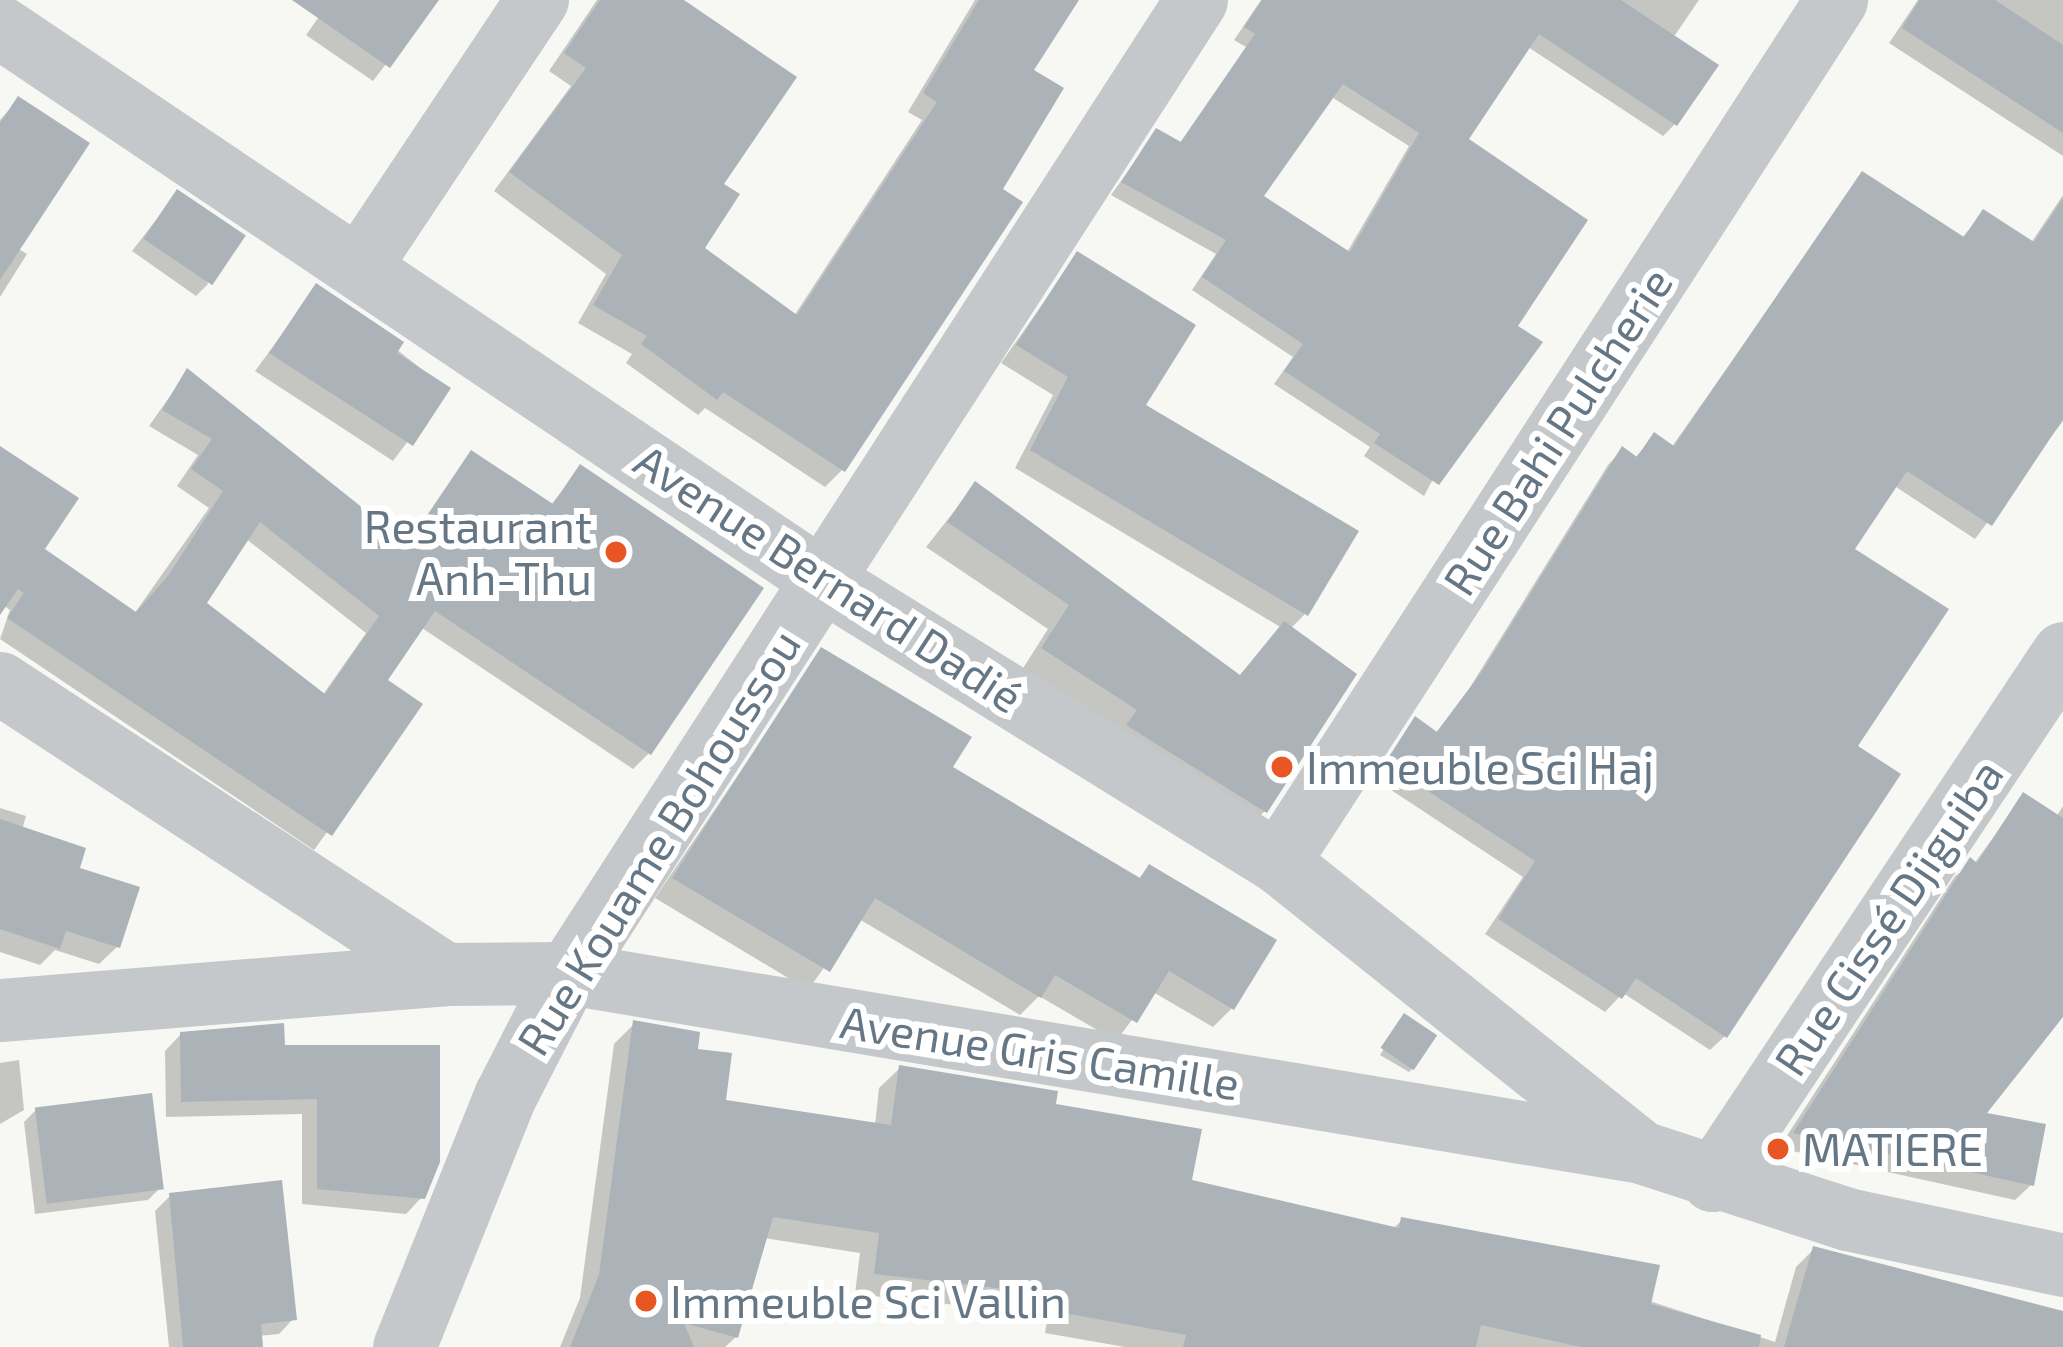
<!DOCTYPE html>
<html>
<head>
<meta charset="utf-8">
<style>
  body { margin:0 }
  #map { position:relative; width:2063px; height:1347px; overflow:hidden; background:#f7f7f3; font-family:"Exo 2",sans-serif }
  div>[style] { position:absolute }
  .shadow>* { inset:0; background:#0003 }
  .building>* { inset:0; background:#abb3b9; transform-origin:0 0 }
  .street>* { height:63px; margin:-31.5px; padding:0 31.5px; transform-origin:31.5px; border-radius:31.5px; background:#c4c8cb }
  .dots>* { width:33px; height:33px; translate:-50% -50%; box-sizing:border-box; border:6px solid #fff; border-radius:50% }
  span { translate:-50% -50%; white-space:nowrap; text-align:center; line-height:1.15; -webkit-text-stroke:12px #fff; paint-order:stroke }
  .street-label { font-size:45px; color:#657685 }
  .poi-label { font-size:45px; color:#657685 }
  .right { translate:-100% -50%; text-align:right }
  .left { translate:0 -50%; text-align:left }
</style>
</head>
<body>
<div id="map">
  <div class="shadow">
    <div style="clip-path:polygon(321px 0,435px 0,373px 81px,306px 35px,328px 4px)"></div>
    <div style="clip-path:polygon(597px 0,679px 0,720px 185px,701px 249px,794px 316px,922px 120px,908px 112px,975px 0,1075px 0,1030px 71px,999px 190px,842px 470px,825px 487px,705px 408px,698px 415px,626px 363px,632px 354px,578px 323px,606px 274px,494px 191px,571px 86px,549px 71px)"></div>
    <div style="clip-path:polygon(evenodd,1261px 0,1699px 0,1673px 38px,1675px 124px,1663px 136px,1528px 47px,1465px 140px,1514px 327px,1424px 496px,1364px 456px,1370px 447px,1274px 384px,1293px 357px,1192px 290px,1216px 254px,1111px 195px,1156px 132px,1179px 144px,1246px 47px,1234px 40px,1261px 0,1330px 96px,1409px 146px,1346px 254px,1260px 197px,1330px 96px)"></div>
    <div style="clip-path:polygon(1918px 0,2063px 0,2063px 156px,1889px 43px)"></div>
    <div style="clip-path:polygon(19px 99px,17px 248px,27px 254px,0 297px,0 120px)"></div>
    <div style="clip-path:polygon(1862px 175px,1961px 239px,1983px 213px,2031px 243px,2063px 195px,2063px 421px,1975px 539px,1893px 485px,1851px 550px,1854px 747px,1725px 1036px,1710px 1050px,1623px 993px,1605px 1012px,1485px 934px,1523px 877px,1373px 778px,1416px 720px,1435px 734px,1469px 689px,1608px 465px,1622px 450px,1634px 459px,1654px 436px,1671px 448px)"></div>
    <div style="clip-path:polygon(177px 193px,208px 284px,196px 296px,132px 251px)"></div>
    <div style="clip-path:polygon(1077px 255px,1142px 406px,1305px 614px,1290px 629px,1265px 811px,1241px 834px,1020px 673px,1048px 629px,926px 547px,975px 485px,1238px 677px,1282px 628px,1015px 468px,1053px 395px,1001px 363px)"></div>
    <div style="clip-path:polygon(317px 287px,447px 389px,393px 461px,255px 371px)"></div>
    <div style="clip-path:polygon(evenodd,187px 372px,405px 545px,472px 454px,550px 506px,580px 468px,649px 753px,633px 769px,422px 628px,384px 680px,419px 705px,314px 850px,0 639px,10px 610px,0 603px,0 451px,41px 549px,134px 614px,209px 508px,177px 486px,198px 455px,149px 426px,187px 372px,245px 538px,366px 633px,322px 696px,203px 604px,245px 538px)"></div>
    <div style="clip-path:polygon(822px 651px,949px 768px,1137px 880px,1150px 868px,1232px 1008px,1213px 1027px,1153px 992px,1116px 1041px,1039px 996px,1020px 1015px,859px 919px,808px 990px,655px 898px)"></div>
    <div style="clip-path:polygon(2023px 796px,2056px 817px,2063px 806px,2063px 1012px,1982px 1115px,2031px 1185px,2015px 1200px,1779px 1148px,1955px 876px,1974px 864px)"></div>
    <div style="clip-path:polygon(0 808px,26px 816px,22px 830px,76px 870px,117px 947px,99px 964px,55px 950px,40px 965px,0 952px)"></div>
    <div style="clip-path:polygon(1400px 1022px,1414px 1067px,1409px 1072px,1380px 1055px)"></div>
    <div style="clip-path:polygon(634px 1024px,695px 1051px,722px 1102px,875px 1125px,879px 1088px,900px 1068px,1053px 1106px,1189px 1183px,1289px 1347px,1125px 1347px,1045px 1333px,1048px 1315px,855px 1294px,860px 1253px,764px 1238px,736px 1337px,725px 1347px,560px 1347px,580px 1298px,614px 1044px)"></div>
    <div style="clip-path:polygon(181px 1034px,282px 1048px,422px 1197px,406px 1214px,302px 1204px,302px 1114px,166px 1117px,165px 1051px)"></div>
    <div style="clip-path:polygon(19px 1060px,24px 1110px,0 1124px,0 1063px)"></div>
    <div style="clip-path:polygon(36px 1110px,160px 1188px,148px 1200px,35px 1214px,24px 1122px)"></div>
    <div style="clip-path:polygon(170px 1196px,294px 1318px,279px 1334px,258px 1336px,259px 1347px,169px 1347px,155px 1211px)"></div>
    <div style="clip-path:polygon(1402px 1220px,1775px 1342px,1796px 1267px,1814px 1249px,2063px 1312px,2063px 1347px,1360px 1347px,1384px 1238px)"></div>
  </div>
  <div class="building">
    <div style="clip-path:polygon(292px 0,439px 0,390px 68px)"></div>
    <div style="clip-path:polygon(600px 0,684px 0,797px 77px,724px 184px,740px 194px,705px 248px,797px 315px,937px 102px,923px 93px,979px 0,1079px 0,1034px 70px,1064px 88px,1003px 189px,1023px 202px,845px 472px,723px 392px,717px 400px,641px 344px,647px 336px,593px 305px,622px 255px,509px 172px,586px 68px,564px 53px)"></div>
    <div style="clip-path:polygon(evenodd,1262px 0,1621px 0,1719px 65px,1677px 126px,1539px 34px,1469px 139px,1588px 220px,1518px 326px,1543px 342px,1439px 485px,1374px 443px,1380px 434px,1284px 371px,1303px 344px,1202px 277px,1226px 240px,1121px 182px,1156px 128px,1181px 142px,1255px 34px,1244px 27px,1262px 0,1343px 84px,1419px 133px,1350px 252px,1264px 196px,1343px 84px)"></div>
    <div style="clip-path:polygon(1919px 0,1995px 0,2063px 45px,2063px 133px,1902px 28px)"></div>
    <div style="clip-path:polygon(18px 96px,90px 143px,0 280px,0 123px)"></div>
    <div style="clip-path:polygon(1862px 171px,1964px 237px,1983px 209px,2034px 242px,2063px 198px,2063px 419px,1992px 526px,1907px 471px,1855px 549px,1949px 609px,1858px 746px,1901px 774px,1727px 1038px,1636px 978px,1622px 999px,1498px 919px,1535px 861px,1385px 763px,1415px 716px,1437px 732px,1483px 670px,1622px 446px,1637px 457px,1654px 432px,1674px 446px)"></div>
    <div style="left:177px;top:189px;width:83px;height:60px;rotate:34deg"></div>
    <div style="clip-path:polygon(1077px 251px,1196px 325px,1146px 405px,1359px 531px,1308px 616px,1030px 450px,1068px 377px,1016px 345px)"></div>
    <div style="clip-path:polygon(316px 283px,404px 342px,397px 353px,451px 388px,413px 446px,269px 353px)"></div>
    <div style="clip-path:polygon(evenodd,187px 368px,408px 544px,471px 450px,553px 504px,580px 464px,764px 588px,651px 755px,435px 611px,388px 680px,423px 704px,332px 836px,7px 618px,24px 593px,18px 589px,0 615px,0 446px,79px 498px,45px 549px,136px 612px,168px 576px,223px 491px,191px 469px,212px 439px,162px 410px,187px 368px,260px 522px,379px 616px,325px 694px,207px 603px,260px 522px)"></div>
    <div style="clip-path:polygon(975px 481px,1240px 675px,1284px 621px,1357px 674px,1267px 813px,1126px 725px,1137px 710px,1041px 648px,1069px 605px,947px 522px)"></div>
    <div style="clip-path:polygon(821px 647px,972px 737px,953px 767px,1140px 878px,1149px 864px,1277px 940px,1234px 1010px,1169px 971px,1137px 1023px,1055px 975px,1041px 998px,875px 898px,830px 972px,672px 878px)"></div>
    <div style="clip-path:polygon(2023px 792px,2063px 818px,2063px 1017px,1987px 1113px,2046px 1124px,2034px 1186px,1793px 1133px,1970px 857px,1977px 863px)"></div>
    <div style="clip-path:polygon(0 819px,86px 848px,80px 868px,140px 887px,120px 948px,66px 931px,60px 949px,0 929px)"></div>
    <div style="left:1404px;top:1013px;width:40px;height:42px;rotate:34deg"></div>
    <div style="clip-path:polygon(633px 1020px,700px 1032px,698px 1049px,732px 1053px,726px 1100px,891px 1125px,899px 1065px,1058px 1091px,1056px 1104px,1202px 1129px,1192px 1180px,1399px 1228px,1401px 1217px,1660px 1265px,1651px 1304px,1761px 1335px,1759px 1347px,1581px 1347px,1481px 1325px,1476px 1347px,1183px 1347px,1186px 1335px,1064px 1313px,1067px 1296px,874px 1274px,879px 1233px,773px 1217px,738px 1338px,684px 1323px,694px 1347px,570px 1347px,599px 1275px)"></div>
    <div style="clip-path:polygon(284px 1023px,285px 1045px,440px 1045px,440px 1162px,425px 1199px,317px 1189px,317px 1099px,181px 1102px,180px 1032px)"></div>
    <div style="left:152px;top:1093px;width:97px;height:118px;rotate:83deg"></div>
    <div style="clip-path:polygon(282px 1180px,297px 1320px,261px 1324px,263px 1347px,183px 1347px,169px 1193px)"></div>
    <div style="clip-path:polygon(1813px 1246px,2063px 1311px,2063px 1347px,1784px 1347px)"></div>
  </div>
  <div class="street">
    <div style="left:0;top:27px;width:989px;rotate:33.91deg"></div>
    <div style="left:821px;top:579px;width:538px;rotate:31.77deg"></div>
    <div style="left:1278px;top:862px;width:457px;rotate:38.6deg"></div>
    <div style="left:360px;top:265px;width:319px;rotate:-56.3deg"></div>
    <div style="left:0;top:683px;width:532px;rotate:33.18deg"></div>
    <div style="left:1278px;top:862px;width:1027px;rotate:-57.08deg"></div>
    <div style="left:0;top:1010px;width:446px;rotate:-4.6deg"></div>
    <div style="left:445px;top:974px;width:123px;rotate:-0.5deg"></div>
    <div style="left:568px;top:973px;width:1088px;rotate:9.47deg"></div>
    <div style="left:1641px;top:1152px;width:217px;rotate:18deg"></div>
    <div style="left:1847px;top:1219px;width:221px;rotate:12deg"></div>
    <div style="left:1712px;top:1180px;width:633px;rotate:-56.34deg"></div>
    <div style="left:404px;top:1347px;width:271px;rotate:-68.1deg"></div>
    <div style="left:505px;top:1096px;width:138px;rotate:-62.9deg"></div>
    <div style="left:568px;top:973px;width:1158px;rotate:-57.16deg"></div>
  </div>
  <div class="dots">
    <div style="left:616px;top:552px;background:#e75623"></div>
    <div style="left:1282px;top:767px;background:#e75623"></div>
    <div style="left:1778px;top:1149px;background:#e75623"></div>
    <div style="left:646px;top:1301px;background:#e75623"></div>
  </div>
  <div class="street-label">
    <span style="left:1557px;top:431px;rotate:-57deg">Rue Bahi Pulcherie</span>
    <span style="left:829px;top:578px;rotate:33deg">Avenue Bernard Dadié</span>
    <span style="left:658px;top:842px;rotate:-58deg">Rue Kouame Bohoussou</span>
    <span style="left:1888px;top:917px;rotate:-56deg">Rue Cissé Djiguiba</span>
    <span style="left:1040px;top:1052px;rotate:9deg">Avenue Gris Camille</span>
  </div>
  <div class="poi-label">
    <span class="right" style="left:592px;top:552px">Restaurant<br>Anh-Thu</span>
    <span class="left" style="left:1306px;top:767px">Immeuble Sci Haj</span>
    <span class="left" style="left:1802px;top:1149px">MATIERE</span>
    <span class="left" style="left:670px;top:1301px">Immeuble Sci Vallin</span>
  </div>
</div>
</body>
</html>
